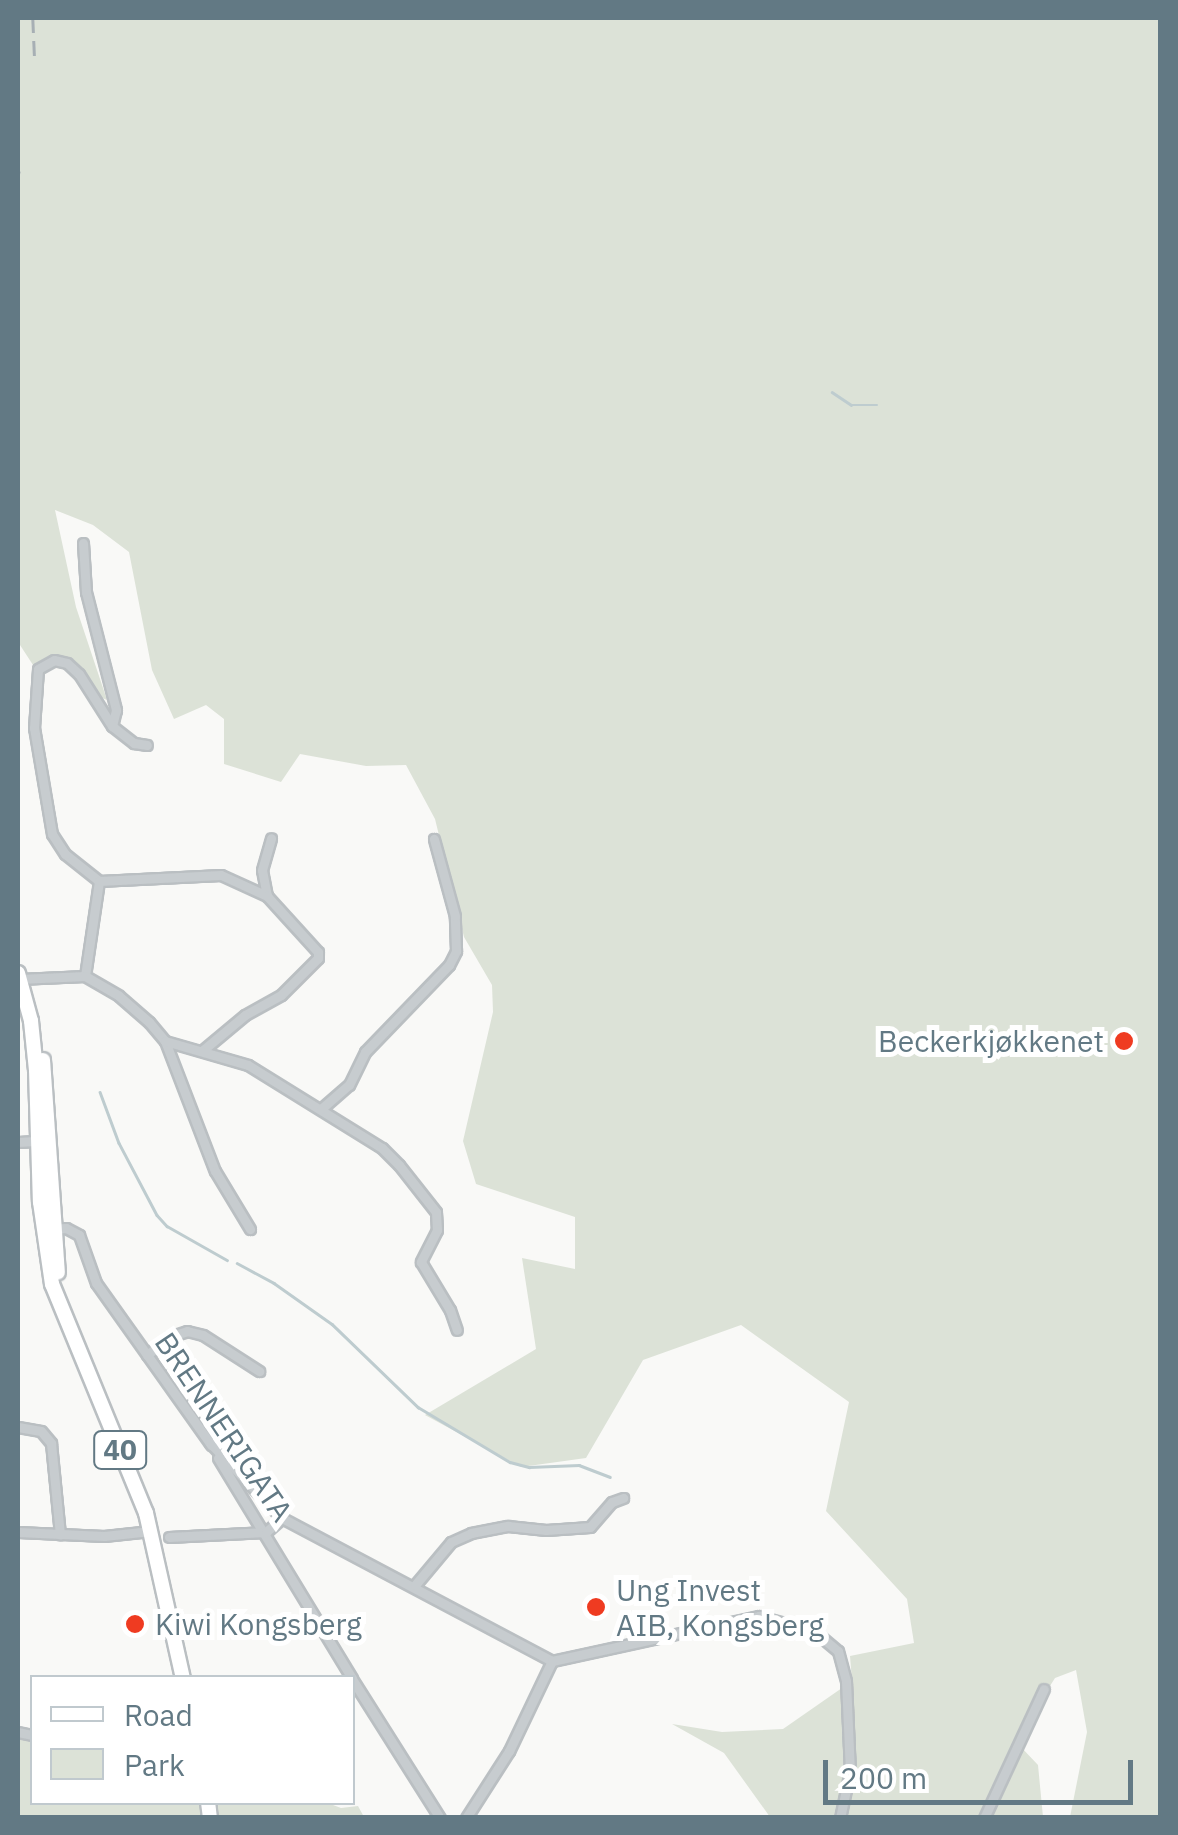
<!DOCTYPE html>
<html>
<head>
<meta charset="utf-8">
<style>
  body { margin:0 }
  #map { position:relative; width:1178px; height:1835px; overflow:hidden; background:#f9f9f7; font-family:"IBM Plex Sans",sans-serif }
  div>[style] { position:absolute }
  .green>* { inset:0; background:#dce2d7 }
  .stream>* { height:2.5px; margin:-1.25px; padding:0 1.25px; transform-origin:1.25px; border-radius:1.25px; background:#becccf }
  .roads { filter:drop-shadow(2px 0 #babfc2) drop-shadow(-2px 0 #babfc2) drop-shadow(0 2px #babfc2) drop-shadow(0 -2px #babfc2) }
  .street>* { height:9px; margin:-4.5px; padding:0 4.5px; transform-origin:4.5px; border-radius:4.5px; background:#c7cccf }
  .primary>* { height:14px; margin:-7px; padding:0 7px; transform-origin:7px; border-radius:7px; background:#fff }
  .rail>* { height:2.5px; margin-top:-1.25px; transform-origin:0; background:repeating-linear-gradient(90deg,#a7afb4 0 15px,transparent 0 23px) }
  .dots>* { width:28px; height:28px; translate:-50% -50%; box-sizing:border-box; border:5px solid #fff; border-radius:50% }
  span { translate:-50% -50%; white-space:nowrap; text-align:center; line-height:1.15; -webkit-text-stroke:10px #fff; paint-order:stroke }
  .shield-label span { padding:2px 8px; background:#fff; border:2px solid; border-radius:8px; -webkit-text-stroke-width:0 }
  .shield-label { font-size:28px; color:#627984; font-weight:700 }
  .poi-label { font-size:30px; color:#627984 }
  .right { translate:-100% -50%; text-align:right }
  .left { translate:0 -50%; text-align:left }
  .street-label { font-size:30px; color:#627984 }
  .frame { position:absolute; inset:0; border:20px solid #627984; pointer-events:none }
  .legend { position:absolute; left:30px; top:1675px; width:325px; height:130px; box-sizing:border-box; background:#fff; border:2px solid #c0c9ce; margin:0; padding:12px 18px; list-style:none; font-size:30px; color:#627984 }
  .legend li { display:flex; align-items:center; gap:20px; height:50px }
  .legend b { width:50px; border:2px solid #c0c9ce }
  .scale { position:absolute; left:823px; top:1760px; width:310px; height:45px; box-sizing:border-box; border:5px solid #627984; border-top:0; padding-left:12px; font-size:30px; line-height:35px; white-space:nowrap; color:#627984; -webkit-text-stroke:8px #fff; paint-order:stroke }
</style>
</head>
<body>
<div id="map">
  <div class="green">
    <div style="clip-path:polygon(18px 18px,1160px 18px,1160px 1817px,1070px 1817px,1087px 1732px,1076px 1670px,1055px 1678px,1024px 1727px,1020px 1746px,1038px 1765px,1043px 1817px,770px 1817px,724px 1753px,672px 1724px,722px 1732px,783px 1729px,852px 1681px,850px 1656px,914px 1643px,907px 1599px,826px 1511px,849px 1402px,741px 1325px,643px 1360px,586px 1458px,521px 1467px,425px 1415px,536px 1349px,522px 1258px,575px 1269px,575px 1217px,476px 1184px,463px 1141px,493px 1012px,492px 985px,464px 937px,435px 819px,406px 765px,366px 766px,300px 754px,281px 782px,224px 764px,224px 719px,206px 705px,174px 719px,152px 670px,129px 552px,93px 525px,55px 510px,76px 607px,107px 700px,86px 691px,62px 665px,33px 665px,20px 645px)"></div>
    <div style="clip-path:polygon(18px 1736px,32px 1739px,32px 1802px,325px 1802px,341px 1808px,358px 1806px,364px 1817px,18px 1817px)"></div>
  </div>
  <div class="stream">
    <div style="left:832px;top:392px;width:23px;rotate:34deg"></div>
    <div style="left:851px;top:405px;width:26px"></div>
    <div style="left:100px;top:1092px;width:54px;rotate:69.6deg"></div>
    <div style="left:119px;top:1143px;width:81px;rotate:62.2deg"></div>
    <div style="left:157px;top:1215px;width:15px;rotate:48deg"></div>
    <div style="left:167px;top:1226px;width:69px;rotate:29.5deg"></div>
    <div style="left:237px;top:1263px;width:42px;rotate:28.4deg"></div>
    <div style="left:274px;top:1283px;width:71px;rotate:35.3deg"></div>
    <div style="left:332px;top:1324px;width:120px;rotate:44deg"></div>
    <div style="left:418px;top:1407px;width:107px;rotate:30.9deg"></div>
    <div style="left:510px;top:1462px;width:20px;rotate:15deg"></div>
    <div style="left:529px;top:1467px;width:50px;rotate:-2.3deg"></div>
    <div style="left:579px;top:1465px;width:33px;rotate:21deg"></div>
  </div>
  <div class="roads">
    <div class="street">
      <div style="left:83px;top:543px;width:49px;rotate:86.5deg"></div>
      <div style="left:86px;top:592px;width:122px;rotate:75.7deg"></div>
      <div style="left:116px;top:710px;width:16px;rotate:104deg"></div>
      <div style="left:99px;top:881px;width:43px;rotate:-141.5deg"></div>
      <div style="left:65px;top:854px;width:24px;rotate:-123deg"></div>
      <div style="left:52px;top:834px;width:108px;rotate:-99.6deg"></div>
      <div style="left:34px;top:728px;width:59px;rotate:-86.1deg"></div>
      <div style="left:38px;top:669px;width:18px;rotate:-29deg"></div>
      <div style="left:54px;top:660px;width:13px;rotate:13deg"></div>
      <div style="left:67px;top:663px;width:16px;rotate:43deg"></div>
      <div style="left:79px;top:674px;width:62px;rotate:57.6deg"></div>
      <div style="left:112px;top:726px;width:28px;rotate:38deg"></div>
      <div style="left:134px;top:743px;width:13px;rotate:9deg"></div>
      <div style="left:267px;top:896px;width:26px;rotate:-101deg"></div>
      <div style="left:262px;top:870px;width:33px;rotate:-74deg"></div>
      <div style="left:85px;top:976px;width:96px;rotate:-81.6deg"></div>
      <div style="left:99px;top:881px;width:122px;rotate:-2.8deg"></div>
      <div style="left:221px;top:875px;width:51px;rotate:24.5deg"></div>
      <div style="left:267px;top:896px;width:76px;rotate:47.7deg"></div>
      <div style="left:318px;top:952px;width:6px;rotate:90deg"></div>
      <div style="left:318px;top:958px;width:52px;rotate:135deg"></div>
      <div style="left:281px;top:995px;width:41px;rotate:150.9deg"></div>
      <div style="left:245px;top:1015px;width:55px;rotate:140.2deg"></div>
      <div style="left:19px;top:979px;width:66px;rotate:-2.6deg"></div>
      <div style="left:85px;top:976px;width:39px;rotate:30deg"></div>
      <div style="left:119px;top:996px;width:40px;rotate:41deg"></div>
      <div style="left:149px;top:1022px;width:25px;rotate:50deg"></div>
      <div style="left:165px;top:1041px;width:139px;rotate:69deg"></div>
      <div style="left:215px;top:1171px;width:68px;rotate:58.9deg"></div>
      <div style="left:165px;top:1041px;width:86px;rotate:16.1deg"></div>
      <div style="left:248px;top:1065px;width:158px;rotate:31.8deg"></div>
      <div style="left:382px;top:1148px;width:24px;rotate:45deg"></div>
      <div style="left:399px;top:1165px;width:60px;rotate:51.8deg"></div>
      <div style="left:436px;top:1212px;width:18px;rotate:87deg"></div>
      <div style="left:437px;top:1230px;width:36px;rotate:117deg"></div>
      <div style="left:421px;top:1262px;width:56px;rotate:58.9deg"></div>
      <div style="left:450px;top:1310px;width:21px;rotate:71deg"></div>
      <div style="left:321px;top:1109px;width:37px;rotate:-41deg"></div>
      <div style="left:349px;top:1085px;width:37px;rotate:-64deg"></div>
      <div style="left:365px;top:1052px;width:121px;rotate:-46deg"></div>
      <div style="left:449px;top:965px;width:16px;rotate:-63deg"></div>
      <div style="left:456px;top:951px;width:35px;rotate:-92deg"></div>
      <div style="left:455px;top:916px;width:80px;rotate:-105.3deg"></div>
      <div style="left:18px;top:1142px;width:22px;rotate:-3deg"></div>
      <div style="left:51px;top:1229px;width:15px;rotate:-4deg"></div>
      <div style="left:66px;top:1228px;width:15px;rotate:28deg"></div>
      <div style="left:79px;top:1235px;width:51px;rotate:70.5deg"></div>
      <div style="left:96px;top:1283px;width:199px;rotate:54.6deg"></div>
      <div style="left:147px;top:1355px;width:28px;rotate:-39deg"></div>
      <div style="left:169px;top:1337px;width:19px;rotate:-18deg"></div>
      <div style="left:187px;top:1331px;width:16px;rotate:14deg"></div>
      <div style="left:203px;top:1335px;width:67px;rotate:32.7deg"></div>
      <div style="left:18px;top:1427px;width:23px;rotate:10deg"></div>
      <div style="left:41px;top:1431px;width:16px;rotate:50deg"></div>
      <div style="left:51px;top:1443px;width:92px;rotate:84.4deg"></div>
      <div style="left:210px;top:1443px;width:104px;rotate:46.2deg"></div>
      <div style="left:282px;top:1518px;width:306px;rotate:27.9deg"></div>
      <div style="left:552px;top:1661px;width:212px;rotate:-12.3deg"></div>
      <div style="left:759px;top:1616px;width:57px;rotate:15.3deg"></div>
      <div style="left:814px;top:1631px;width:31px;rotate:40deg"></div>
      <div style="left:838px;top:1651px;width:31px;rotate:75deg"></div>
      <div style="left:846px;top:1681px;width:90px;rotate:87.5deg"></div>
      <div style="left:850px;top:1771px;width:48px;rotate:102deg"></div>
      <div style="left:218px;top:1458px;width:258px;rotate:58.7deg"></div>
      <div style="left:18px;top:1532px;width:86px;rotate:2.7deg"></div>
      <div style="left:104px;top:1536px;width:47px;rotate:-6.1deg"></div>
      <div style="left:169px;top:1537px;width:97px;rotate:-3deg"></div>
      <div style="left:266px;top:1532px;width:21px;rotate:-41deg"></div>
      <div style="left:415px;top:1585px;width:56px;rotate:-50.1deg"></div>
      <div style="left:451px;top:1542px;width:22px;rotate:-24deg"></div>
      <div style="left:471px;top:1533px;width:38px;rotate:-11deg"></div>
      <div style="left:508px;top:1526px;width:38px;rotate:6deg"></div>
      <div style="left:546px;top:1530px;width:44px;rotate:-3.9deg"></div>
      <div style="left:590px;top:1527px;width:33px;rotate:-49deg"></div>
      <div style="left:612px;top:1502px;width:12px;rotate:-20deg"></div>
      <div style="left:352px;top:1679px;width:165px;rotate:57.7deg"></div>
      <div style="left:18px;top:1732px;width:14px;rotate:12deg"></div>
      <div style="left:466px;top:1818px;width:80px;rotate:-57.3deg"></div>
      <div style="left:509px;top:1751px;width:100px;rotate:-64.5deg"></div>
      <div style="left:984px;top:1818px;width:142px;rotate:-65.1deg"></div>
    </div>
    <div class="primary">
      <div style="left:18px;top:973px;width:50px;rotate:74.8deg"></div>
      <div style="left:31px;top:1021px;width:49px;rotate:84.2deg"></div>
      <div style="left:36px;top:1070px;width:132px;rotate:88.3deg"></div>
      <div style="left:40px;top:1202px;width:83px;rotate:81.7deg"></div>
      <div style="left:52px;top:1284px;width:248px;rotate:67.7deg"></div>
      <div style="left:146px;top:1513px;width:169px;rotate:77.4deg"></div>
      <div style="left:43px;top:1060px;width:213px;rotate:86deg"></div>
      <div style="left:208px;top:1802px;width:16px;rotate:83deg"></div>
    </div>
  </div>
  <div class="rail">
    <div style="left:33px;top:18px;width:45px;rotate:87.5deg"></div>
    <div style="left:18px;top:175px;width:4px;rotate:-76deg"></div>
  </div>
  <div class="dots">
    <div style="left:1124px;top:1041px;background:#ef3b21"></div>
    <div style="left:596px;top:1607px;background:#ef3b21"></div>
    <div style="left:135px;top:1624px;background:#ef3b21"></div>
  </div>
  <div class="shield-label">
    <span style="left:120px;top:1450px">40</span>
  </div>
  <div class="poi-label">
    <span class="right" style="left:1104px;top:1041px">Beckerkjøkkenet</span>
    <span class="left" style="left:616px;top:1607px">Ung Invest<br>AIB, Kongsberg</span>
    <span class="left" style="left:155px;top:1624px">Kiwi Kongsberg</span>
  </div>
  <div class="street-label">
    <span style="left:224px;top:1427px;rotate:56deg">BRENNERIGATA</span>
  </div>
  <div class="frame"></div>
  <ul class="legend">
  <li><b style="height:12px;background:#fff"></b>Road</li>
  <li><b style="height:28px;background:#dce2d7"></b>Park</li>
  </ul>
  <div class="scale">200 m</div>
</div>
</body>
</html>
